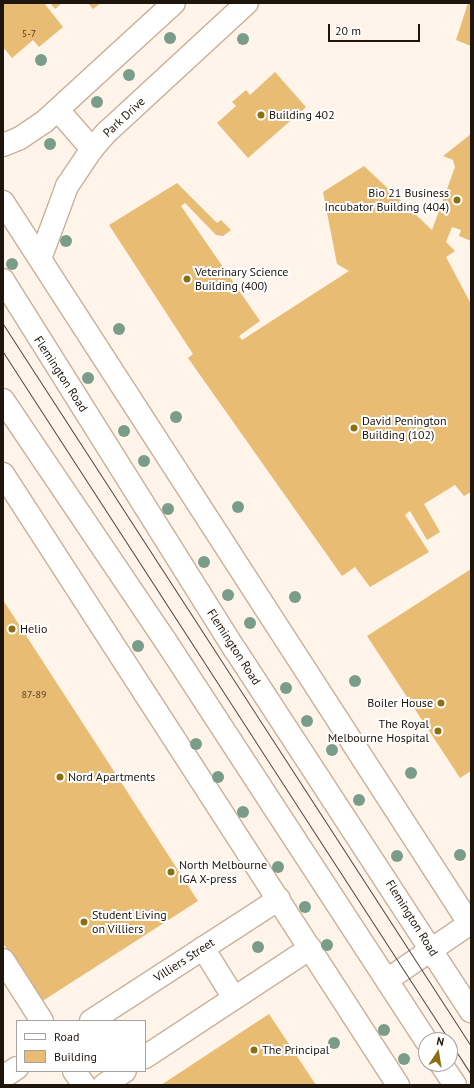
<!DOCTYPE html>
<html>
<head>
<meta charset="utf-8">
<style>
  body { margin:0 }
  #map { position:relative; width:474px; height:1088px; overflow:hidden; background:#fff4ea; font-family:"PT Sans",sans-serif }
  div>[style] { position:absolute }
  .building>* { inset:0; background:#e9bc74 }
  .roads { filter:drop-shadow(1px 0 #cab098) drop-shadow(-1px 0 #cab098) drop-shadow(0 1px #cab098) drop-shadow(0 -1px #cab098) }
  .minor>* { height:22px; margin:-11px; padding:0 11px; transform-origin:11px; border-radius:11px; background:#fff }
  .major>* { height:22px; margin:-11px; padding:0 11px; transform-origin:11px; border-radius:11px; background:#fff }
  .tram>* { height:1px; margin:-0.5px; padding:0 0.5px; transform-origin:0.5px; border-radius:0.5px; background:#4f463d }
  .trees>* { width:12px; height:12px; margin:-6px; border-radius:50%; background:#7a9d8a }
  .dots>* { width:11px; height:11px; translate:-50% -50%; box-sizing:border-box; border:2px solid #fff; border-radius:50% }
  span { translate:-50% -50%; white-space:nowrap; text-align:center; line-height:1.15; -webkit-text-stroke:4px #fff; paint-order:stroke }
  .number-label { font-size:10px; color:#513f26 }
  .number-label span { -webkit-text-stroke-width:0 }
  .poi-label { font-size:12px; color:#1e150c }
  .left { translate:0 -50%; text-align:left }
  .right { translate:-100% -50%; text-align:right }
  .street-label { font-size:12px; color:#1e150c }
  .frame { position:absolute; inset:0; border:4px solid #1e150c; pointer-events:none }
  .legend { position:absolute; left:16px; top:1020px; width:130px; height:52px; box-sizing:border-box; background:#fff; border:1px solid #a5a19e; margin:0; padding:5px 7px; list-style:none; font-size:12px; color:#1e150c }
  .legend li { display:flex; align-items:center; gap:8px; height:20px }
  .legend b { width:20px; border:1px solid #a5a19e }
  .north { position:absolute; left:418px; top:1032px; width:40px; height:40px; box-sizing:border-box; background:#fff; border:1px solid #a5a19e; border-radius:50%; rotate:12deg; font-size:11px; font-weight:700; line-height:16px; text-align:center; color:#1e150c }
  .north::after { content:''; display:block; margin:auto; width:14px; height:18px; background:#8d6f12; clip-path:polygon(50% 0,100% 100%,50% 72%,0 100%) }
  .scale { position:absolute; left:328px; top:24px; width:92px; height:18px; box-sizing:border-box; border:2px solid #1e150c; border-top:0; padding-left:5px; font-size:12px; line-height:14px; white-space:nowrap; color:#1e150c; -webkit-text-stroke:3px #fff; paint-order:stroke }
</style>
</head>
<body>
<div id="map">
  <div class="building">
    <div style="clip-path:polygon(3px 3px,44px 3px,63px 27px,39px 47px,33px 40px,12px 58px,3px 47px)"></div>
    <div style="clip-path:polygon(50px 3px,62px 3px,55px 9px)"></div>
    <div style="clip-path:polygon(88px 3px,101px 3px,93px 9px)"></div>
    <div style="clip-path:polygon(468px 3px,471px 3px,471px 46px,456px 40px)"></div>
    <div style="clip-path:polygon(275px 72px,306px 107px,248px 158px,217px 123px,236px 106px,232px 102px,246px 90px,250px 95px)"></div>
    <div style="clip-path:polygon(471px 134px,471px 241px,459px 236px,461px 230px,452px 227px,446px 242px,455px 251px,446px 257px,471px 304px,471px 492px,464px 496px,455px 485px,424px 504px,440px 532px,427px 540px,410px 511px,405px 515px,429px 552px,370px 587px,355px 567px,342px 576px,188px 358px,193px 354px,109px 225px,177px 183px,217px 223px,221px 220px,231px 230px,223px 236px,216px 235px,185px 203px,181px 206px,260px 321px,239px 336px,242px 340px,349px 271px,337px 264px,323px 192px,364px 166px,432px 230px,455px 167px,453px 160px,443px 156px)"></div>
    <div style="clip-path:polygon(471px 569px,471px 771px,460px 778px,367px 636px)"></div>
    <div style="clip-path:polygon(3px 600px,198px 901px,41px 1002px,3px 943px)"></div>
    <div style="clip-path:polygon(269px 1014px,316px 1085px,161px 1085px)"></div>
  </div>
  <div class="roads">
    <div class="minor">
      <div style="left:58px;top:110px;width:52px;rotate:48.9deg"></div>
      <div style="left:3px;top:145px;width:18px;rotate:-22deg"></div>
      <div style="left:20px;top:138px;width:29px;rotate:-34deg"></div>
      <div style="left:44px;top:122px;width:176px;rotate:-42.5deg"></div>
      <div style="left:40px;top:259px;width:78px;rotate:-69.7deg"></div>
      <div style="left:67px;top:186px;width:45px;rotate:-56deg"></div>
      <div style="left:92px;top:149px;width:23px;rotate:-49deg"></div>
      <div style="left:107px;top:132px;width:190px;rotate:-42.7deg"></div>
      <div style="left:203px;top:948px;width:59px;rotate:58.2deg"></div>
      <div style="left:3px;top:960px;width:72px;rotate:57.4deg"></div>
      <div style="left:91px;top:1021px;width:224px;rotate:-33deg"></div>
      <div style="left:145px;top:1057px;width:198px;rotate:-33.4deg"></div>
      <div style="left:74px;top:1071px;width:17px;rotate:54deg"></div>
      <div style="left:3px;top:1077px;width:17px;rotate:-33deg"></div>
      <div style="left:104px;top:1085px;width:25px;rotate:-34deg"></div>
    </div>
    <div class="major">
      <div style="left:3px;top:202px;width:862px;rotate:57.12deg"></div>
      <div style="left:3px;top:280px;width:438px;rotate:57.9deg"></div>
      <div style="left:236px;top:651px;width:430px;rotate:56.9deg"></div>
      <div style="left:3px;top:400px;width:290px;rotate:56deg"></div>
      <div style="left:165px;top:640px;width:478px;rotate:56.9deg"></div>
      <div style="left:3px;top:474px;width:728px;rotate:57.12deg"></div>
      <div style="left:387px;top:980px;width:99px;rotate:-34.3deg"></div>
      <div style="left:441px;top:1064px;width:25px;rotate:56deg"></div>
    </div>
  </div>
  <div class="tram">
    <div style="left:3px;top:324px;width:860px;rotate:57.05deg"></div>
    <div style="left:3px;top:352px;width:820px;rotate:57.05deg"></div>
    <div style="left:450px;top:1042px;width:38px;rotate:57deg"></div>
  </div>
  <div class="trees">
    <div style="left:170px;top:38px"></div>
    <div style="left:243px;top:39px"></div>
    <div style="left:41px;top:60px"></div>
    <div style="left:129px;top:75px"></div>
    <div style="left:97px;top:102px"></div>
    <div style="left:50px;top:144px"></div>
    <div style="left:66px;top:241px"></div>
    <div style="left:12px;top:264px"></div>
    <div style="left:119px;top:329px"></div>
    <div style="left:88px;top:378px"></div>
    <div style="left:176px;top:417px"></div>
    <div style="left:124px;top:431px"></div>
    <div style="left:144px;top:461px"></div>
    <div style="left:238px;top:507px"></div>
    <div style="left:168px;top:509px"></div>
    <div style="left:204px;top:562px"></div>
    <div style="left:228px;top:595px"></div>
    <div style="left:295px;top:597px"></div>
    <div style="left:250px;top:623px"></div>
    <div style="left:138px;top:646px"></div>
    <div style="left:355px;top:681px"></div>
    <div style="left:286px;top:688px"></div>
    <div style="left:307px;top:721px"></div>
    <div style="left:196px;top:744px"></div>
    <div style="left:332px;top:750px"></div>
    <div style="left:411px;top:773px"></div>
    <div style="left:218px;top:777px"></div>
    <div style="left:359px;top:800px"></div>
    <div style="left:243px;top:812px"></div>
    <div style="left:460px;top:855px"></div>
    <div style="left:397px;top:856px"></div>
    <div style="left:278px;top:867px"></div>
    <div style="left:305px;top:907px"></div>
    <div style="left:327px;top:945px"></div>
    <div style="left:258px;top:947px"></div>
    <div style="left:384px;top:1030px"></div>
    <div style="left:334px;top:1043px"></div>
    <div style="left:404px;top:1059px"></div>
  </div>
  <div class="dots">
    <div style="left:261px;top:115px;background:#8d6f12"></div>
    <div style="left:457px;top:200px;background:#8d6f12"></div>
    <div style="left:187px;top:279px;background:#8d6f12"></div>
    <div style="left:354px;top:428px;background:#8d6f12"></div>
    <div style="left:12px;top:629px;background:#8d6f12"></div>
    <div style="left:441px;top:703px;background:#8d6f12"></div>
    <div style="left:438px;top:731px;background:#8d6f12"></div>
    <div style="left:60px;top:777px;background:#8d6f12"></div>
    <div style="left:171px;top:872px;background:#8d6f12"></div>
    <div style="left:84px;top:922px;background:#8d6f12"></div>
    <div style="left:254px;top:1050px;background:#8d6f12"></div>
  </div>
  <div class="number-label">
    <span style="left:29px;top:34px">5-7</span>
    <span style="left:34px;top:695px">87-89</span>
  </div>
  <div class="poi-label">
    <span class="left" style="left:269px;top:115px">Building 402</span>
    <span class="right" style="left:449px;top:200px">Bio 21 Business<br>Incubator Building (404)</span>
    <span class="left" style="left:195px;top:279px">Veterinary Science<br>Building (400)</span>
    <span class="left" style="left:362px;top:428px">David Penington<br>Building (102)</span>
    <span class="left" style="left:20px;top:629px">Helio</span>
    <span class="right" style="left:433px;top:703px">Boiler House</span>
    <span class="right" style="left:429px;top:731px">The Royal<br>Melbourne Hospital</span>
    <span class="left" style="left:68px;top:777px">Nord Apartments</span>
    <span class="left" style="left:179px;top:872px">North Melbourne<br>IGA X-press</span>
    <span class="left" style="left:92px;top:922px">Student Living<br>on Villiers</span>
    <span class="left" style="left:262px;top:1050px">The Principal</span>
  </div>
  <div class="street-label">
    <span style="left:124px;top:117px;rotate:-43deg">Park Drive</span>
    <span style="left:61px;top:374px;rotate:57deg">Flemington Road</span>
    <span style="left:234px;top:647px;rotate:57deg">Flemington Road</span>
    <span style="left:412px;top:918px;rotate:58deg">Flemington Road</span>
    <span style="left:184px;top:960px;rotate:-33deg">Villiers Street</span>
  </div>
  <div class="frame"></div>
  <ul class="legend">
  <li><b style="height:5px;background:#fff"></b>Road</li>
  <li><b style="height:11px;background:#e9bc74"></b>Building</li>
  </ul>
  <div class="north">N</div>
  <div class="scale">20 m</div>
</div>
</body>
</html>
